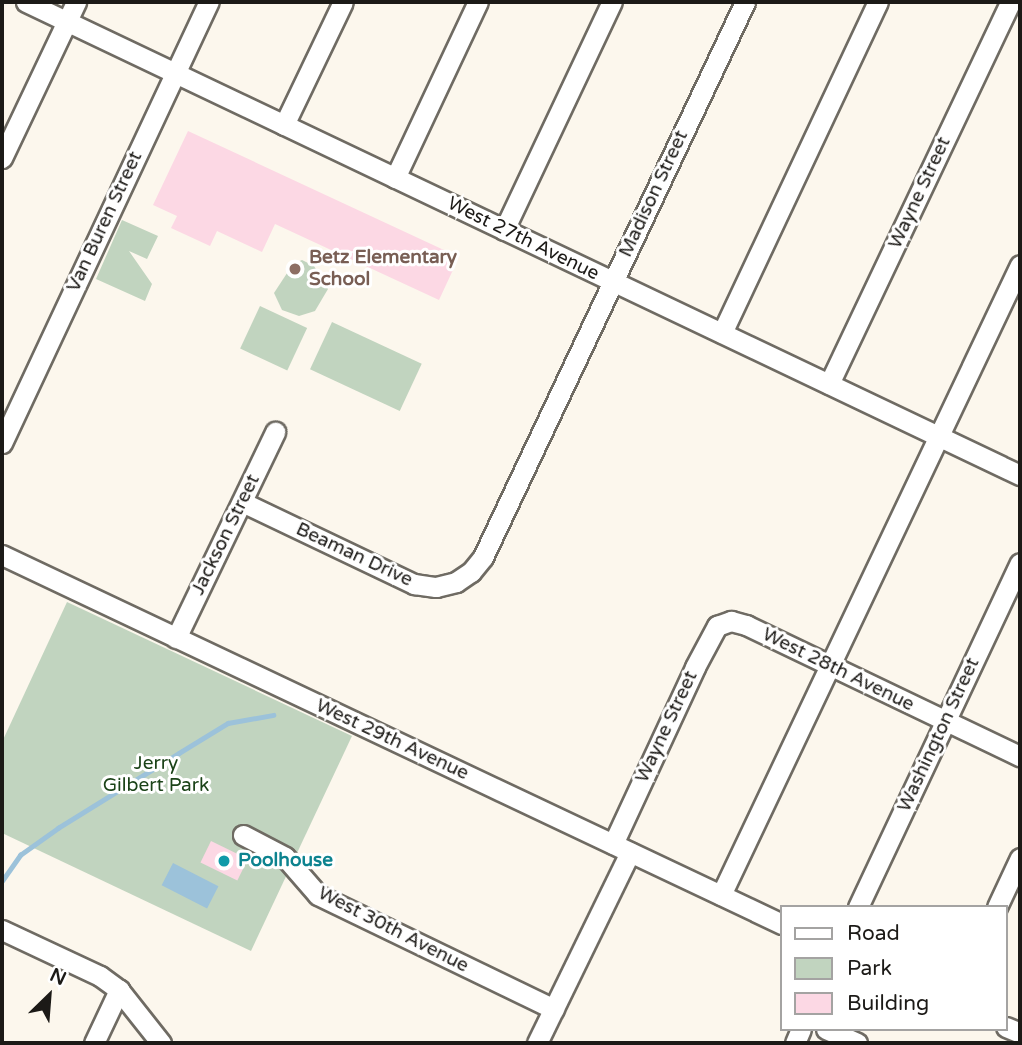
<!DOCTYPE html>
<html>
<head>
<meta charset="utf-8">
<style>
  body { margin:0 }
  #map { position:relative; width:1022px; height:1045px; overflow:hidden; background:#fcf7ed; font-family:"Varela Round",sans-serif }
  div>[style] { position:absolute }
  .green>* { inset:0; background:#c1d4bf; transform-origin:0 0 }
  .water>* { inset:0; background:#9cc2da; transform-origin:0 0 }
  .stream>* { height:4.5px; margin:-2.25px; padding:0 2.25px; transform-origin:2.25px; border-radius:2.25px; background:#9cc2da }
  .building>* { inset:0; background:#fcd8e4; transform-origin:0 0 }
  .roads { filter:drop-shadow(2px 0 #6f6b63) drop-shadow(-2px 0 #6f6b63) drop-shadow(0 2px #6f6b63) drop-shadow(0 -2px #6f6b63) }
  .minor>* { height:19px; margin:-9.5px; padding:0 9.5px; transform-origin:9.5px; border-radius:9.5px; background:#fff }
  .dots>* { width:19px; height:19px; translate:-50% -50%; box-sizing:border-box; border:4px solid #fff; border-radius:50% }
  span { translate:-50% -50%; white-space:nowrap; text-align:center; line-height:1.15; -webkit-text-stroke:6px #fff; paint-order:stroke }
  .street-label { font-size:19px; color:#1c1a17 }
  .education-label { font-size:19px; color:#785e54; font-weight:700 }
  .left { translate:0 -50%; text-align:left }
  .park-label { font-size:19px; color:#1b4318 }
  .culture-label { font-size:19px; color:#0d838f; font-weight:700 }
  .frame { position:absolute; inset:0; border:4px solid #1c1a17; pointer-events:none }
  .legend { position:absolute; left:780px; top:905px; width:228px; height:126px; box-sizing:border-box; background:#fff; border:2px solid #a4a3a2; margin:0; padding:9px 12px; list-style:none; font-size:21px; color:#1c1a17 }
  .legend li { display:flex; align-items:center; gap:14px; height:35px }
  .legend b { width:35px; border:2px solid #a4a3a2 }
  .north { position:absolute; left:14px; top:961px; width:70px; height:70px; -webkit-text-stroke:5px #fff; paint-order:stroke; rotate:25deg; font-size:19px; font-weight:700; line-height:28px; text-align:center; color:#1c1a17 }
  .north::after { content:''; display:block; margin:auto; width:24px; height:32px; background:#1c1a17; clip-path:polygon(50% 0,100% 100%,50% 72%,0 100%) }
</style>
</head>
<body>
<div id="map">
  <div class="green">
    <div style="clip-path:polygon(122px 220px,158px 236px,147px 259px,129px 251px,152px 284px,145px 301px,96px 279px)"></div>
    <div style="clip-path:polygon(302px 260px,314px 266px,328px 289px,315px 311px,299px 316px,282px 310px,274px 293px,293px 264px)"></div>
    <div style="left:260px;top:306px;width:52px;height:47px;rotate:25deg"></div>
    <div style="left:332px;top:322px;width:99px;height:52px;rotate:25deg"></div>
    <div style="clip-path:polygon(67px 602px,352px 736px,251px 951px,2px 833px,2px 742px)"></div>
  </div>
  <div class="water">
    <div style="left:173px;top:863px;width:51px;height:25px;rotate:27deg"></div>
  </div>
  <div class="stream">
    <div style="left:2px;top:881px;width:32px;rotate:-55deg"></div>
    <div style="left:20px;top:855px;width:47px;rotate:-35.4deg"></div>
    <div style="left:58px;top:828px;width:142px;rotate:-31.8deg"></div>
    <div style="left:179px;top:753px;width:57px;rotate:-31.5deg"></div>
    <div style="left:228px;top:723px;width:46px;rotate:-10.1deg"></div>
  </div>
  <div class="building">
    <div style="clip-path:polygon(188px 131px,459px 257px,439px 300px,275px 224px,262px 252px,217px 231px,210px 246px,171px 228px,177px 216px,153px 205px)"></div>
    <div style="left:211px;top:841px;width:41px;height:24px;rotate:26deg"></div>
  </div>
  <div class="roads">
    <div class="minor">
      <div style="left:26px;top:2px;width:1101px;rotate:25.45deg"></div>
      <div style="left:284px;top:125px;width:136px;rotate:-64.4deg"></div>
      <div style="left:2px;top:158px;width:173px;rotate:-64.6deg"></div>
      <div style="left:395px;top:178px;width:195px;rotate:-64.8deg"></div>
      <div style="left:504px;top:230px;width:252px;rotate:-64.7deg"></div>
      <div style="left:722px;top:333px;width:366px;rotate:-64.8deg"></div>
      <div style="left:829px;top:384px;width:423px;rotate:-64.6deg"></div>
      <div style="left:2px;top:443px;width:487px;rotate:-64.9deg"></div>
      <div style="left:242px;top:502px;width:191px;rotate:25.5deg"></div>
      <div style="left:414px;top:584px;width:22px;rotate:8deg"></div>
      <div style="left:436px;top:587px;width:21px;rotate:-14deg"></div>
      <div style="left:456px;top:582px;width:18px;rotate:-34deg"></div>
      <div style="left:471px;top:572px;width:19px;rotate:-51deg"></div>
      <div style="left:483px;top:557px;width:614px;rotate:-64.73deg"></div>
      <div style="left:2px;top:555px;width:863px;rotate:25.32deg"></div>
      <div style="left:176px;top:638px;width:229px;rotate:-64.3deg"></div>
      <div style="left:243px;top:835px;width:47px;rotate:27.6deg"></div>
      <div style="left:285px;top:857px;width:50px;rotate:49deg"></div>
      <div style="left:318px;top:895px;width:262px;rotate:25.8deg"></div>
      <div style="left:613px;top:844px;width:195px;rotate:-65.1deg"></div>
      <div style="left:695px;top:667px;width:47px;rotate:-61.8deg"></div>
      <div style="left:717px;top:626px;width:15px;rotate:-20deg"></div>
      <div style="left:731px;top:621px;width:16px;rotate:15deg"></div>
      <div style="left:746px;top:625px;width:304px;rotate:25.6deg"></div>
      <div style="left:721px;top:895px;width:697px;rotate:-64.61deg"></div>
      <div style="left:858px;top:907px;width:380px;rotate:-64.8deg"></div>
      <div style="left:997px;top:907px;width:54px;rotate:-64.9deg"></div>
      <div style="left:2px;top:930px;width:108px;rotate:25.1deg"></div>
      <div style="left:100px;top:976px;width:24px;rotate:36deg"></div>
      <div style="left:119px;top:990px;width:68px;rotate:51.6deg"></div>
      <div style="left:1006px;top:1027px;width:15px;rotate:23deg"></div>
      <div style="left:826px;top:1029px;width:34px;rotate:24deg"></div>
      <div style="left:94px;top:1043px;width:59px;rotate:-64.7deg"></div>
      <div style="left:537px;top:1043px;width:212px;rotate:-64deg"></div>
      <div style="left:795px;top:1043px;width:15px;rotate:-67deg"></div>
    </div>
  </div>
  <div class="dots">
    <div style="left:295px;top:269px;background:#8d6e63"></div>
    <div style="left:224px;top:861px;background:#0f9aa8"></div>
  </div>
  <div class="street-label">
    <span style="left:920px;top:193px;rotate:-65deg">Wayne Street</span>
    <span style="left:654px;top:194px;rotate:-65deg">Madison Street</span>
    <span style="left:105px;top:222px;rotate:-65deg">Van Buren Street</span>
    <span style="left:523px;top:239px;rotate:26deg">West 27th Avenue</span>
    <span style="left:226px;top:535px;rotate:-64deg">Jackson Street</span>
    <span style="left:354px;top:555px;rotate:25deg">Beaman Drive</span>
    <span style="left:838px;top:670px;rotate:26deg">West 28th Avenue</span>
    <span style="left:667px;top:727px;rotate:-65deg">Wayne Street</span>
    <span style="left:939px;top:735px;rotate:-65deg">Washington Street</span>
    <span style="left:392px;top:740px;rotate:25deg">West 29th Avenue</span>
    <span style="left:393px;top:930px;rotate:27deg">West 30th Avenue</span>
  </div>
  <div class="education-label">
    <span class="left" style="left:309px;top:269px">Betz Elementary<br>School</span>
  </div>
  <div class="park-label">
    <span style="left:156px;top:775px">Jerry<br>Gilbert Park</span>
  </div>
  <div class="culture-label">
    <span class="left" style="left:238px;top:861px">Poolhouse</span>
  </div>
  <div class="frame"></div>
  <ul class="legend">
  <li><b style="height:9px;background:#fff"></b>Road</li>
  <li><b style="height:19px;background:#c1d4bf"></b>Park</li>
  <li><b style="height:19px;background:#fcd8e4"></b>Building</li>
  </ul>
  <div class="north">N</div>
</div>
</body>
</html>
